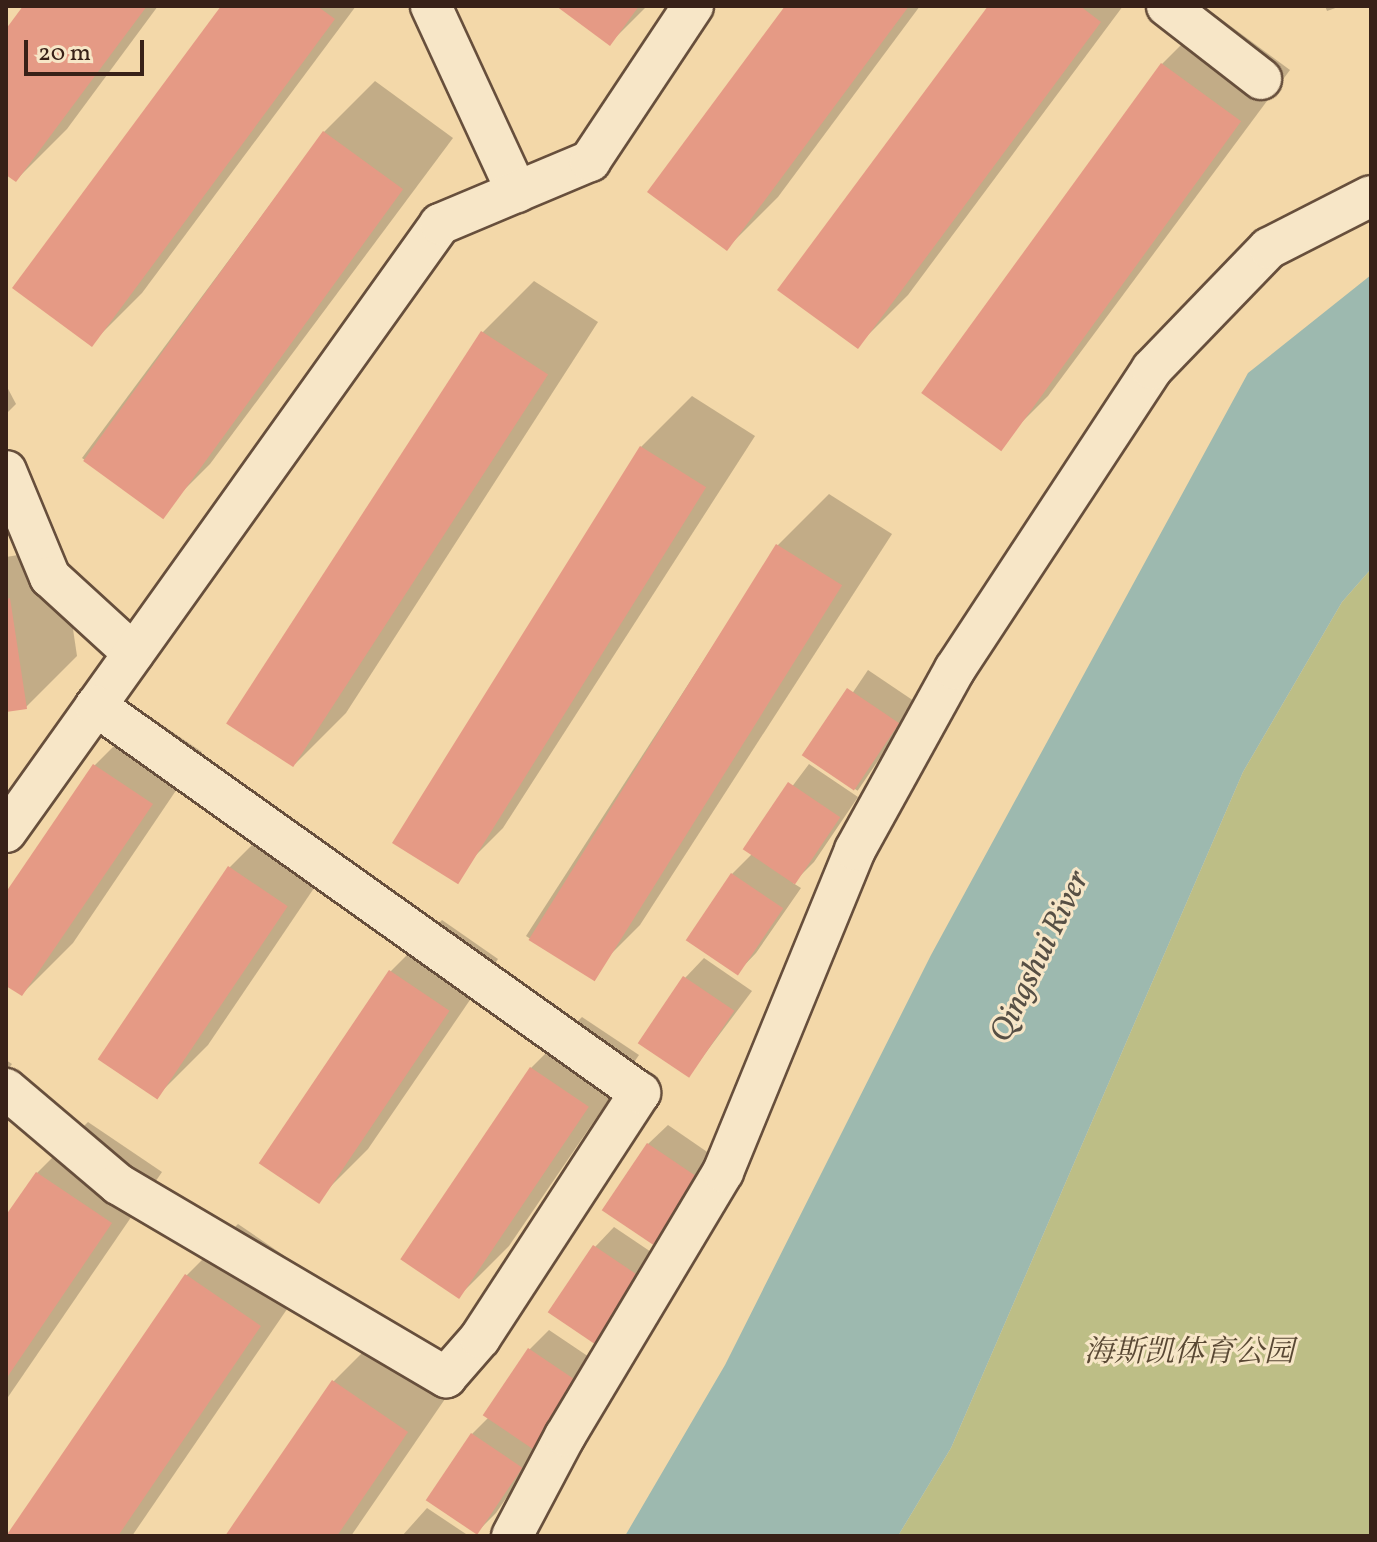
<!DOCTYPE html>
<html>
<head>
<meta charset="utf-8">
<style>
  body { margin:0 }
  #map { position:relative; width:1377px; height:1542px; overflow:hidden; background:#f3d8a9; font-family:Vollkorn,"Noto Serif SC",serif }
  div>[style] { position:absolute }
  .green>* { inset:0; background:#bdbe86 }
  .water>* { inset:0; background:#9db9af }
  .shadow>* { inset:0; background:#0003; transform-origin:0 0 }
  .building>* { inset:0; background:#e59a85; transform-origin:0 0 }
  .roads { filter:drop-shadow(2px 0 #674f3c) drop-shadow(-2px 0 #674f3c) drop-shadow(0 2px #674f3c) drop-shadow(0 -2px #674f3c) }
  .street>* { height:40px; margin:-20px; padding:0 20px; transform-origin:20px; border-radius:20px; background:#f7e6c7 }
  span { translate:-50% -50%; white-space:nowrap; text-align:center; line-height:1.15; -webkit-text-stroke:6px #f7e6c7; paint-order:stroke }
  .park-label { font-size:30px; color:#594834; font-style:italic }
  .water-label { font-size:32px; color:#564f45; font-style:italic }
  .frame { position:absolute; inset:0; border:8px solid #382118; pointer-events:none }
  .scale { position:absolute; left:24px; top:40px; width:120px; height:36px; box-sizing:border-box; border:4px solid #382118; border-top:0; padding-left:10px; font-size:24px; line-height:28px; white-space:nowrap; color:#382118; -webkit-text-stroke:6px #f7e6c7; paint-order:stroke }
</style>
</head>
<body>
<div id="map">
  <div class="green">
    <div style="clip-path:polygon(1371px 569px,1371px 1536px,898px 1536px,951px 1448px,1243px 772px,1342px 602px)"></div>
  </div>
  <div class="water">
    <div style="clip-path:polygon(1371px 275px,1371px 569px,1342px 602px,1243px 772px,951px 1448px,898px 1536px,625px 1536px,725px 1365px,931px 955px,1248px 373px)"></div>
  </div>
  <div class="shadow">
    <div style="clip-path:polygon(26px 6px,158px 6px,67px 129px,16px 180px,6px 172px,6px 32px)"></div>
    <div style="clip-path:polygon(224px 6px,356px 6px,142px 293px,91px 344px)"></div>
    <div style="clip-path:polygon(559px 6px,647px 6px,610px 43px)"></div>
    <div style="clip-path:polygon(787px 6px,920px 6px,778px 197px,727px 248px)"></div>
    <div style="clip-path:polygon(991px 6px,1123px 6px,908px 295px,857px 346px)"></div>
    <div style="clip-path:polygon(1325px 6px,1341px 6px,1327px 11px)"></div>
    <div style="clip-path:polygon(1213px 13px,1290px 70px,1048px 396px,997px 447px,1162px 64px)"></div>
    <div style="clip-path:polygon(375px 81px,453px 138px,210px 464px,159px 515px,82px 458px,324px 132px)"></div>
    <div style="clip-path:polygon(534px 281px,598px 322px,346px 713px,295px 764px,232px 724px,483px 332px)"></div>
    <div style="clip-path:polygon(6px 385px,16px 404px,6px 414px)"></div>
    <div style="clip-path:polygon(692px 396px,755px 436px,503px 828px,452px 879px,641px 447px)"></div>
    <div style="clip-path:polygon(829px 494px,892px 534px,640px 925px,589px 976px,526px 936px,778px 545px)"></div>
    <div style="clip-path:polygon(61px 548px,77px 656px,26px 707px,6px 710px,6px 557px)"></div>
    <div style="left:868px;top:670px;width:59px;height:106px;rotate:34deg"></div>
    <div style="clip-path:polygon(146px 714px,202px 752px,73px 943px,22px 994px,6px 983px,6px 895px,95px 765px)"></div>
    <div style="clip-path:polygon(809px 764px,858px 797px,814px 862px,793px 883px,801px 888px,756px 953px,737px 973px,732px 874px,753px 853px,746px 848px)"></div>
    <div style="clip-path:polygon(281px 816px,337px 854px,208px 1045px,157px 1096px,230px 867px)"></div>
    <div style="clip-path:polygon(442px 920px,498px 959px,368px 1149px,317px 1200px,391px 971px)"></div>
    <div style="clip-path:polygon(704px 958px,752px 991px,689px 1075px,685px 978px)"></div>
    <div style="clip-path:polygon(582px 1017px,639px 1055px,509px 1246px,458px 1297px,531px 1068px)"></div>
    <div style="clip-path:polygon(6px 1060px,12px 1064px,6px 1072px)"></div>
    <div style="clip-path:polygon(88px 1122px,162px 1172px,6px 1400px,6px 1219px,37px 1173px)"></div>
    <div style="clip-path:polygon(668px 1125px,716px 1158px,652px 1242px,648px 1144px)"></div>
    <div style="clip-path:polygon(238px 1224px,311px 1274px,132px 1536px,8px 1536px,187px 1275px)"></div>
    <div style="clip-path:polygon(614px 1227px,663px 1260px,619px 1325px,595px 1247px)"></div>
    <div style="clip-path:polygon(385px 1330px,458px 1380px,351px 1536px,228px 1536px,334px 1381px)"></div>
    <div style="clip-path:polygon(549px 1330px,598px 1363px,496px 1513px,476px 1533px,472px 1434px,489px 1417px,530px 1349px)"></div>
    <div style="clip-path:polygon(427px 1508px,469px 1536px,402px 1536px)"></div>
  </div>
  <div class="building">
    <div style="clip-path:polygon(23px 6px,147px 6px,16px 182px,6px 175px,6px 29px)"></div>
    <div style="clip-path:polygon(221px 6px,317px 6px,335px 19px,92px 347px,12px 288px)"></div>
    <div style="clip-path:polygon(556px 6px,639px 6px,610px 46px)"></div>
    <div style="clip-path:polygon(785px 6px,909px 6px,727px 251px,647px 192px)"></div>
    <div style="clip-path:polygon(988px 6px,1080px 6px,1101px 22px,858px 349px,777px 290px)"></div>
    <div style="left:1161px;top:63px;width:99px;height:408px;rotate:36deg"></div>
    <div style="left:323px;top:131px;width:99px;height:408px;rotate:36deg"></div>
    <div style="left:481px;top:331px;width:80px;height:468px;rotate:33deg"></div>
    <div style="left:640px;top:446px;width:78px;height:468px;rotate:32deg"></div>
    <div style="left:776px;top:544px;width:78px;height:467px;rotate:32deg"></div>
    <div style="clip-path:polygon(10px 598px,27px 709px,6px 712px,6px 599px)"></div>
    <div style="left:847px;top:688px;width:63px;height:81px;rotate:34deg"></div>
    <div style="clip-path:polygon(93px 764px,153px 804px,22px 996px,6px 986px,6px 892px)"></div>
    <div style="left:788px;top:782px;width:63px;height:81px;rotate:34deg"></div>
    <div style="left:228px;top:866px;width:72px;height:233px;rotate:34deg"></div>
    <div style="left:731px;top:873px;width:63px;height:81px;rotate:34deg"></div>
    <div style="left:389px;top:970px;width:73px;height:233px;rotate:34deg"></div>
    <div style="left:683px;top:976px;width:62px;height:81px;rotate:34deg"></div>
    <div style="left:530px;top:1067px;width:71px;height:232px;rotate:34deg"></div>
    <div style="left:647px;top:1143px;width:62px;height:81px;rotate:34deg"></div>
    <div style="clip-path:polygon(36px 1172px,112px 1223px,6px 1379px,6px 1215px)"></div>
    <div style="left:593px;top:1245px;width:63px;height:81px;rotate:34deg"></div>
    <div style="clip-path:polygon(185px 1274px,261px 1326px,118px 1536px,6px 1536px)"></div>
    <div style="left:528px;top:1348px;width:63px;height:81px;rotate:34deg"></div>
    <div style="clip-path:polygon(332px 1380px,408px 1432px,337px 1536px,225px 1536px)"></div>
    <div style="left:471px;top:1433px;width:62px;height:81px;rotate:34deg"></div>
  </div>
  <div class="roads">
    <div class="street">
      <div style="left:431px;top:6px;width:205px;rotate:65.2deg"></div>
      <div style="left:1167px;top:6px;width:119px;rotate:37.8deg"></div>
      <div style="left:6px;top:471px;width:115px;rotate:67.5deg"></div>
      <div style="left:50px;top:577px;width:113px;rotate:42.5deg"></div>
      <div style="left:6px;top:832px;width:747px;rotate:-54.48deg"></div>
      <div style="left:440px;top:224px;width:163px;rotate:-22.8deg"></div>
      <div style="left:590px;top:161px;width:186px;rotate:-56.4deg"></div>
      <div style="left:6px;top:1089px;width:147px;rotate:40.3deg"></div>
      <div style="left:118px;top:1184px;width:381px;rotate:30.5deg"></div>
      <div style="left:446px;top:1377px;width:52px;rotate:-48.9deg"></div>
      <div style="left:480px;top:1338px;width:293px;rotate:-56.9deg"></div>
      <div style="left:640px;top:1093px;width:668px;rotate:-144.57deg"></div>
      <div style="left:512px;top:1536px;width:113px;rotate:-62.1deg"></div>
      <div style="left:565px;top:1436px;width:308px;rotate:-59.1deg"></div>
      <div style="left:723px;top:1172px;width:348px;rotate:-67.7deg"></div>
      <div style="left:855px;top:850px;width:207px;rotate:-61.1deg"></div>
      <div style="left:955px;top:669px;width:359px;rotate:-56.7deg"></div>
      <div style="left:1152px;top:369px;width:168px;rotate:-46deg"></div>
      <div style="left:1269px;top:248px;width:114px;rotate:-27deg"></div>
    </div>
  </div>
  <div class="park-label">
    <span style="left:1189px;top:1353px">海斯凯体育公园</span>
  </div>
  <div class="water-label">
    <span style="left:1041px;top:957px;rotate:-64deg">Qingshui River</span>
  </div>
  <div class="frame"></div>
  <div class="scale">20 m</div>
</div>
</body>
</html>
